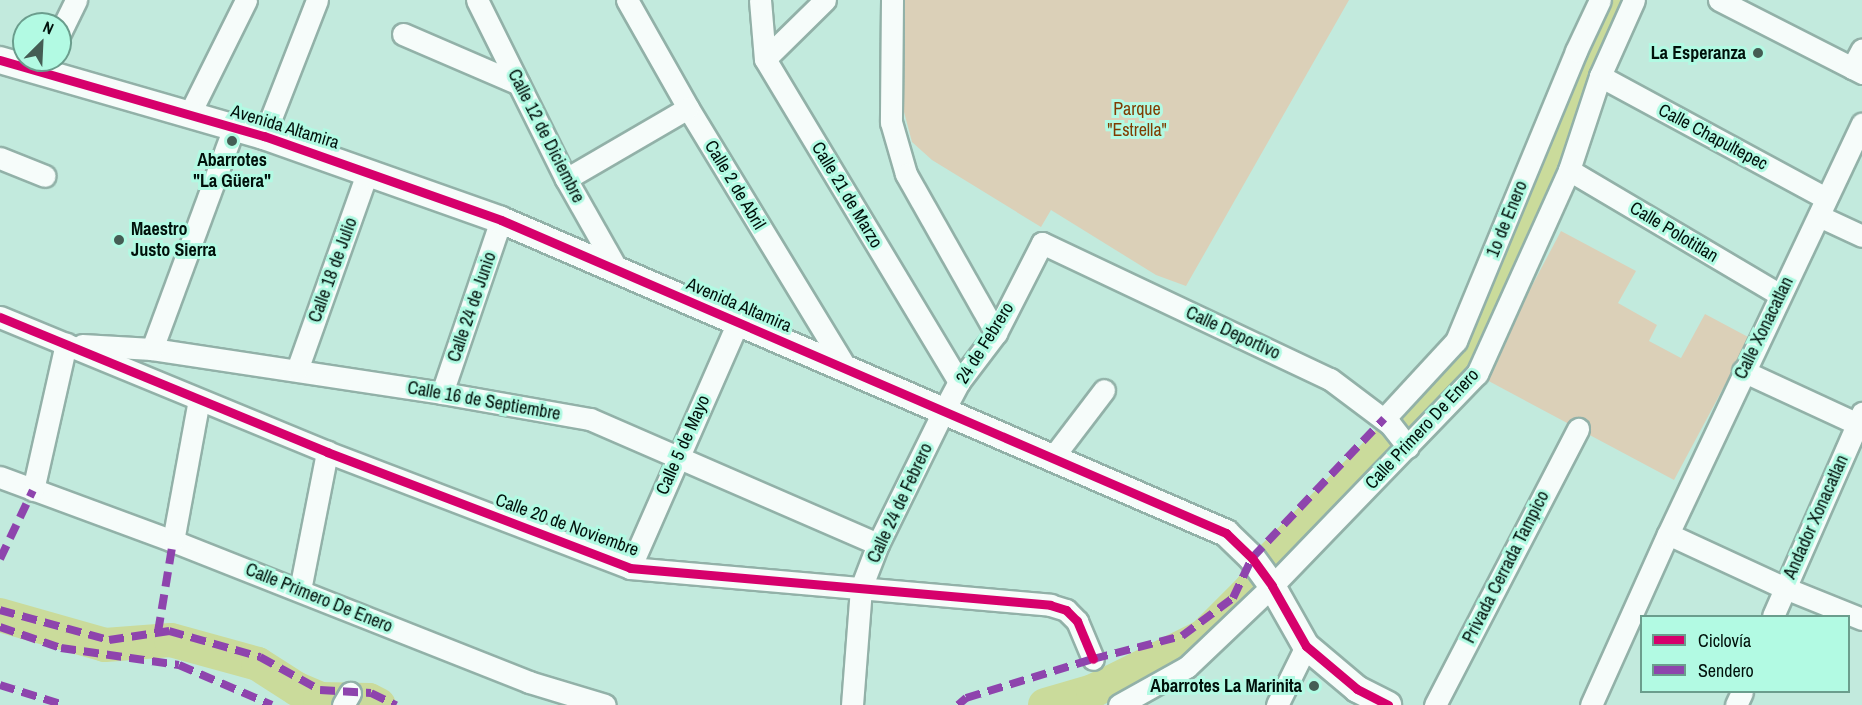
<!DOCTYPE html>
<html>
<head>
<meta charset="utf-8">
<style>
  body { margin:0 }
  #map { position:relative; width:1862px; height:705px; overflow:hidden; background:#c2eadd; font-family:"Archivo Narrow",sans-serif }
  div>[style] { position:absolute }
  .green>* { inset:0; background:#dbd0b8 }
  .river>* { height:34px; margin:-17px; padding:0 17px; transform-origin:17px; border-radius:17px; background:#cadb9b }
  .roads { filter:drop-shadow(2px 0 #92b1a8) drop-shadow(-2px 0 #92b1a8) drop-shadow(0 2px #92b1a8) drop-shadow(0 -2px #92b1a8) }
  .minor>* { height:21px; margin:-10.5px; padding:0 10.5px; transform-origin:10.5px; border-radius:10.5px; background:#f6fcfa }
  .tertiary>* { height:26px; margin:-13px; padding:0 13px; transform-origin:13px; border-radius:13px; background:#f6fcfa }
  .quiet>* { height:8px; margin-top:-4px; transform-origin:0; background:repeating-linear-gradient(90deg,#8e44ad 0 15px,transparent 0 23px) }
  .cycleway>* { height:9px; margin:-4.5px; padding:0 4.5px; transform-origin:4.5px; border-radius:4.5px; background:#d6006c }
  .dots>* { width:16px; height:16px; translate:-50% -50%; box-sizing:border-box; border:3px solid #b2fae3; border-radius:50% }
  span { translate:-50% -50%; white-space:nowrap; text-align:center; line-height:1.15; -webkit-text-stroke:6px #b2fae3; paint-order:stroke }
  .poi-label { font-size:18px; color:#00110b; font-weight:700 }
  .right { translate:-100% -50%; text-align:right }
  .left { translate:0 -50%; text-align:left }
  .park-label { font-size:18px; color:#7f3c01 }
  .street-label { font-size:18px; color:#00110b }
  .legend { position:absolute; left:1640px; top:615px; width:210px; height:78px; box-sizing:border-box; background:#b2fae3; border:2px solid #6b9d8d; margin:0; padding:8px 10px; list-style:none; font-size:18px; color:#00110b }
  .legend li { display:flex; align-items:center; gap:12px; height:30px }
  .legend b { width:30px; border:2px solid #6b9d8d }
  .north { position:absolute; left:12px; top:12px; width:60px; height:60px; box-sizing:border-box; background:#b2fae3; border:2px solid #6b9d8d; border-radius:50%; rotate:24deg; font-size:16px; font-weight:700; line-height:24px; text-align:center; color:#00110b }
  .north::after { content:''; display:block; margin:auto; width:21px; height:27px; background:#445d54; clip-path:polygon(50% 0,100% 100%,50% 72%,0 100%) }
</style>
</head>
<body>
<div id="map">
  <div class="green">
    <div style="clip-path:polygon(892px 0,1349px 0,1186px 286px,1156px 275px,1051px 210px,1041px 227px,932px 160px,912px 142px,891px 63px)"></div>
    <div style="clip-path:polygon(1561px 231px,1636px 271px,1618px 303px,1657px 325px,1649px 341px,1681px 358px,1705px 314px,1750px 338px,1674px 480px,1483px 378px)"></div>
  </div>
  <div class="river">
    <div style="left:0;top:615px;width:109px;rotate:15.9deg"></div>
    <div style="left:105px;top:645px;width:66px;rotate:-4.3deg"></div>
    <div style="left:171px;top:640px;width:90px;rotate:15.4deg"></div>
    <div style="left:258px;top:664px;width:46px;rotate:32.7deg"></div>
    <div style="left:297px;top:689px;width:25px;rotate:23deg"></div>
    <div style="left:320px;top:699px;width:49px;rotate:1.2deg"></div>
    <div style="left:369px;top:700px;width:11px;rotate:27deg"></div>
    <div style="left:1045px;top:705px;width:50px;rotate:-16.3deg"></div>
    <div style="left:1093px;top:691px;width:124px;rotate:-26.4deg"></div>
    <div style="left:1204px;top:636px;width:66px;rotate:-45deg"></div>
    <div style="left:1251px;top:589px;width:37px;rotate:-56deg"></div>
    <div style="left:1272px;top:558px;width:177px;rotate:-45deg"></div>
    <div style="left:1397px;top:433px;width:105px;rotate:-42.7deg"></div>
    <div style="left:1474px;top:362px;width:310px;rotate:-68.6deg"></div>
    <div style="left:1587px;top:73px;width:81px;rotate:-65deg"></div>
  </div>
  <div class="roads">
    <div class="minor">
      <div style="left:477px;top:0;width:200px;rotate:63.6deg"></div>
      <div style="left:566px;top:179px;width:106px;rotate:60.5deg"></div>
      <div style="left:627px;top:0;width:124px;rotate:60.5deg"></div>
      <div style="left:688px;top:108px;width:306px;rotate:58.7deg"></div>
      <div style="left:760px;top:0;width:59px;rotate:85.2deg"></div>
      <div style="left:765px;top:59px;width:377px;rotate:59deg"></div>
      <div style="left:892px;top:0;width:122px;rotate:90.5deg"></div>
      <div style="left:891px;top:122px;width:54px;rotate:73.9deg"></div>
      <div style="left:906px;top:174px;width:183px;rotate:60.5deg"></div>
      <div style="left:1719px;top:0;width:161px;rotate:27deg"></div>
      <div style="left:60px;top:33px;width:37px;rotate:-64deg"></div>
      <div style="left:403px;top:34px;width:126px;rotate:23.3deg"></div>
      <div style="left:765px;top:59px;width:84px;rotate:-44.5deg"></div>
      <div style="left:1852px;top:68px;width:21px;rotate:-62deg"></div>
      <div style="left:1600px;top:76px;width:257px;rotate:28.4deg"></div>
      <div style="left:189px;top:115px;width:128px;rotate:-63.6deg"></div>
      <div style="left:264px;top:136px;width:146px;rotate:-68.7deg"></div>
      <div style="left:0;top:158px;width:48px;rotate:21.8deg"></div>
      <div style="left:1569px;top:170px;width:245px;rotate:30.6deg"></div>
      <div style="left:566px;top:179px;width:141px;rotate:-30.2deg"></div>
      <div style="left:1819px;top:216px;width:47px;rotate:24.9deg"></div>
      <div style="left:0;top:317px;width:354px;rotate:22.4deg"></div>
      <div style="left:327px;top:452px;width:324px;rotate:20.9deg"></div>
      <div style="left:630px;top:568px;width:422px;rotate:5deg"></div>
      <div style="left:1050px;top:605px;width:17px;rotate:17deg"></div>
      <div style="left:1066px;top:610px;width:16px;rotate:45deg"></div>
      <div style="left:1077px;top:621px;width:41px;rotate:67.2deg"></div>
      <div style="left:82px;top:345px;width:70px;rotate:3.3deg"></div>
      <div style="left:152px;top:349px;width:293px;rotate:8.6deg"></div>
      <div style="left:442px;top:393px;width:150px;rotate:10deg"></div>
      <div style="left:590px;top:419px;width:314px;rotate:23.5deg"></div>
      <div style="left:152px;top:349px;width:237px;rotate:-69.7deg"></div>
      <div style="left:297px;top:370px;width:211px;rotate:-70.4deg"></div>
      <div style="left:1743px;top:371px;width:131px;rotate:24.8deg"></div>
      <div style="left:442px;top:393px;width:183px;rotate:-71.2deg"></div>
      <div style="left:1384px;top:419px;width:106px;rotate:-47.3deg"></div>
      <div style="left:1456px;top:341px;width:314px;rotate:-67.5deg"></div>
      <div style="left:1576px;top:51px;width:56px;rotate:-64.8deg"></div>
      <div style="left:1053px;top:457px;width:84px;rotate:-52.7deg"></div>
      <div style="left:0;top:477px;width:184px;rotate:20.3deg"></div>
      <div style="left:173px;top:541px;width:383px;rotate:21.6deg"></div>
      <div style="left:529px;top:682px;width:79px;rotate:16.8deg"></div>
      <div style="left:33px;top:490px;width:150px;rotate:-77.3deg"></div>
      <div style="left:1668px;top:534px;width:129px;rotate:24.8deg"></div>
      <div style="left:1785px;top:588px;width:83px;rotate:21.9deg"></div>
      <div style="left:173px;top:541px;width:143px;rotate:-79.6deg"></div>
      <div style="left:630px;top:568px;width:269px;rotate:-66.3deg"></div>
      <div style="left:300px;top:590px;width:141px;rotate:-78.9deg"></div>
      <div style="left:1773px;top:616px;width:222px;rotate:-66.3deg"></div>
      <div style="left:343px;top:705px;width:14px;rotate:-60deg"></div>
      <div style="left:852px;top:705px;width:117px;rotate:-85.6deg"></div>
      <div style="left:861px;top:588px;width:47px;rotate:-68.9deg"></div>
      <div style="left:878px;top:544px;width:149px;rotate:-63.8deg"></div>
      <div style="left:944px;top:410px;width:32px;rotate:-62deg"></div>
      <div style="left:959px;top:382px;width:61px;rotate:-52.9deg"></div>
      <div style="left:996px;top:333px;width:101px;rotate:-62.9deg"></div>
      <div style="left:1042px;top:243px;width:318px;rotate:25.3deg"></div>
      <div style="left:1330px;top:379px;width:75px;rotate:36.9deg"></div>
      <div style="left:1390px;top:424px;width:29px;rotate:52deg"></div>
      <div style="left:1119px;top:705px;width:78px;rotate:-29.2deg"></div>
      <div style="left:1187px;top:667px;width:117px;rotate:-43.6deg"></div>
      <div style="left:1272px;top:586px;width:295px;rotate:-46deg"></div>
      <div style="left:1477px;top:374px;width:224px;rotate:-65.7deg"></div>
      <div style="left:1569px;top:170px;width:99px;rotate:-71.7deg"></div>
      <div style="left:1600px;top:76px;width:83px;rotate:-65.9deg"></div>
      <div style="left:1277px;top:705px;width:66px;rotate:-63.8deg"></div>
      <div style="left:1435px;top:705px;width:311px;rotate:-62.6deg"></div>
      <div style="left:1591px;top:705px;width:188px;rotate:-65.8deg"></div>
      <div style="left:1668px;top:534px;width:454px;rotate:-64.7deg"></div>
      <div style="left:1736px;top:705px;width:14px;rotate:-65deg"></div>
    </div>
    <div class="tertiary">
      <div style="left:0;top:60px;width:275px;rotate:16.1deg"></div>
      <div style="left:264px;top:136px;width:251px;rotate:19.5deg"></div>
      <div style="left:501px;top:220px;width:790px;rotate:23.35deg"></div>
      <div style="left:1226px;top:533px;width:36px;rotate:44deg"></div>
      <div style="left:1252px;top:558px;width:34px;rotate:54deg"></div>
      <div style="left:1272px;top:586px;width:69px;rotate:60.5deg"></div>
      <div style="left:1306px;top:646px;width:67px;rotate:40.1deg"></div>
      <div style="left:1357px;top:689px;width:35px;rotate:27deg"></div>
    </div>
  </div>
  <div class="quiet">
    <div style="left:0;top:559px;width:76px;rotate:-64.4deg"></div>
    <div style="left:0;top:610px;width:113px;rotate:15.4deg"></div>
    <div style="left:109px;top:640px;width:61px;rotate:-8.5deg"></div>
    <div style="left:169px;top:631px;width:95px;rotate:15.9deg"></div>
    <div style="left:260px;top:657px;width:68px;rotate:28.8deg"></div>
    <div style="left:320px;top:690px;width:51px;rotate:3.4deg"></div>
    <div style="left:371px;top:693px;width:28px;rotate:26deg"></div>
    <div style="left:0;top:627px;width:65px;rotate:19deg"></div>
    <div style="left:61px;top:648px;width:119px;rotate:8.2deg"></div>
    <div style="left:179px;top:665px;width:101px;rotate:23.3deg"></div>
    <div style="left:158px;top:632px;width:92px;rotate:-80.6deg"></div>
    <div style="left:0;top:685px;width:67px;rotate:17.4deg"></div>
    <div style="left:958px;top:705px;width:11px;rotate:-41deg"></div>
    <div style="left:966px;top:698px;width:133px;rotate:-17.1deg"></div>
    <div style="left:1093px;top:659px;width:92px;rotate:-14.5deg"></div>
    <div style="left:1182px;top:636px;width:64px;rotate:-36.7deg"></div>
    <div style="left:1233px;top:598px;width:44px;rotate:-64.6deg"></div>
    <div style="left:1252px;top:558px;width:192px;rotate:-46.5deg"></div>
  </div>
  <div class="cycleway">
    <div style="left:0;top:60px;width:275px;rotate:16.1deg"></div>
    <div style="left:264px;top:136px;width:251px;rotate:19.5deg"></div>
    <div style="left:501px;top:220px;width:790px;rotate:23.35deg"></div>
    <div style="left:1226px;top:533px;width:36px;rotate:44deg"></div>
    <div style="left:1252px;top:558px;width:34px;rotate:54deg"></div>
    <div style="left:1272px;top:586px;width:69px;rotate:60.5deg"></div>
    <div style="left:1306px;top:646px;width:67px;rotate:40.1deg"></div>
    <div style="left:1357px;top:689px;width:35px;rotate:27deg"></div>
    <div style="left:0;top:317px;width:354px;rotate:22.4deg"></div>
    <div style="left:327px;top:452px;width:324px;rotate:20.9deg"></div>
    <div style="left:630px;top:568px;width:422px;rotate:5deg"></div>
    <div style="left:1050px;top:605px;width:17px;rotate:17deg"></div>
    <div style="left:1066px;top:610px;width:16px;rotate:45deg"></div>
    <div style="left:1077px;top:621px;width:41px;rotate:67.2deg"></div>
  </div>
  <div class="dots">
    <div style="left:1758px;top:53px;background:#445d54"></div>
    <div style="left:232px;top:141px;background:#445d54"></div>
    <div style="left:119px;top:240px;background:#445d54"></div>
    <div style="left:1314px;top:686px;background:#445d54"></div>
  </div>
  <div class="poi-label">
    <span class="right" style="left:1746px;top:53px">La Esperanza</span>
    <span style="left:232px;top:171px">Abarrotes<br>"La Güera"</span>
    <span class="left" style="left:131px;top:240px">Maestro<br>Justo Sierra</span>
    <span class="right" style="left:1302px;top:686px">Abarrotes La Marinita</span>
  </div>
  <div class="park-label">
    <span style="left:1137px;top:120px">Parque<br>"Estrella"</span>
  </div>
  <div class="street-label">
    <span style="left:285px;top:127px;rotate:17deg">Avenida Altamira</span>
    <span style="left:546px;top:136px;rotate:63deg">Calle 12 de Diciembre</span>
    <span style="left:1713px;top:137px;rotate:28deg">Calle Chapultepec</span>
    <span style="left:735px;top:185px;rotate:59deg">Calle 2 de Abril</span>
    <span style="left:847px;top:195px;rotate:59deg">Calle 21 de Marzo</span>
    <span style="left:1507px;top:219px;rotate:-68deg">1o de Enero</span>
    <span style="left:1674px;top:232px;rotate:31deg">Calle Polotitlan</span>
    <span style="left:333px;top:270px;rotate:-70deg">Calle 18 de Julio</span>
    <span style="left:739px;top:305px;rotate:23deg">Avenida Altamira</span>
    <span style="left:472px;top:307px;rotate:-71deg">Calle 24 de Junio</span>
    <span style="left:1764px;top:328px;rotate:-64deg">Calle Xonacatlan</span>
    <span style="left:1233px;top:333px;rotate:25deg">Calle Deportivo</span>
    <span style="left:985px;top:343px;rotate:-58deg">24 de Febrero</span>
    <span style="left:484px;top:401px;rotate:10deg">Calle 16 de Septiembre</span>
    <span style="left:1422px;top:429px;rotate:-47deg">Calle Primero De Enero</span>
    <span style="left:683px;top:445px;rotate:-66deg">Calle 5 de Mayo</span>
    <span style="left:900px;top:503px;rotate:-65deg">Calle 24 de Febrero</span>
    <span style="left:1816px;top:517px;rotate:-66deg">Andador Xonacatlan</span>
    <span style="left:567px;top:525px;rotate:20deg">Calle 20 de Noviembre</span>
    <span style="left:1506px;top:567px;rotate:-63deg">Privada Cerrada Tampico</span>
    <span style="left:319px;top:598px;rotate:22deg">Calle Primero De Enero</span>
  </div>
  <ul class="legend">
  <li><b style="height:8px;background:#d6006c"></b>Ciclovía</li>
  <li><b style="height:8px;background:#8e44ad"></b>Sendero</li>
  </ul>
  <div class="north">N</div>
</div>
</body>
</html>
